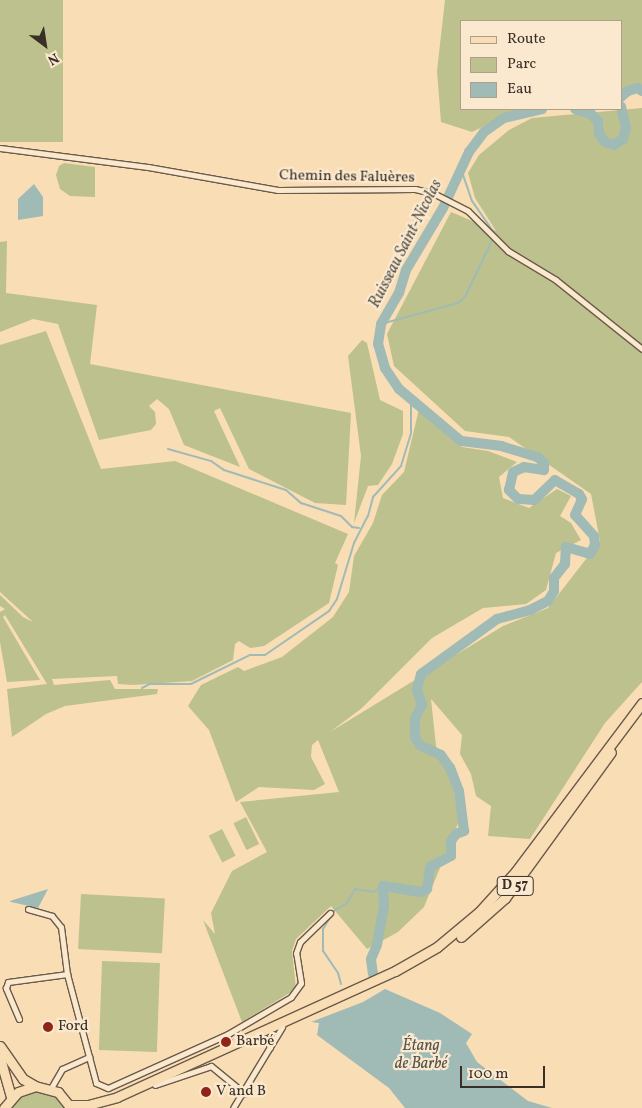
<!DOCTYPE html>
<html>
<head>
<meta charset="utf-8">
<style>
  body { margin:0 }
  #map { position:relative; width:642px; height:1108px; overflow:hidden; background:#f9ddb5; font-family:Vollkorn,serif }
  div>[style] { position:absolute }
  .green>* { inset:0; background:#bdc18d; transform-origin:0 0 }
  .water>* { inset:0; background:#a0bab6 }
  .stream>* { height:2px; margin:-1px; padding:0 1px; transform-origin:1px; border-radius:1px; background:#a0bab6 }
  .river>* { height:10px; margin:-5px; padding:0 5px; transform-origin:5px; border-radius:5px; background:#a0bab6 }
  .roads { filter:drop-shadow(1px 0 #6a5a4a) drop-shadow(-1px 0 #6a5a4a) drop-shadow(0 1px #6a5a4a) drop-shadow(0 -1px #6a5a4a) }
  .street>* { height:5px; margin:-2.5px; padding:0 2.5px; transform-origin:2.5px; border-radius:2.5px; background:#fbe9cf }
  .primary>* { height:9px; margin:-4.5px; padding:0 4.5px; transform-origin:4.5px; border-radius:4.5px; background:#f9ddb5 }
  .dots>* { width:14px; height:14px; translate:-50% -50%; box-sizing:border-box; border:2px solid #fbe9cf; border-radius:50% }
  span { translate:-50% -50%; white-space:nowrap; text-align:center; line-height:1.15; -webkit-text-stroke:4.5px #fbe9cf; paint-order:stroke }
  .shield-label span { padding:1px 4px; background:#fbe9cf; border:1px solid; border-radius:4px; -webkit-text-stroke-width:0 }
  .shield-label { font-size:14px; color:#3a2f26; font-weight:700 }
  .street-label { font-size:15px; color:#3a2f26 }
  .poi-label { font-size:15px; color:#3a2f26 }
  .left { translate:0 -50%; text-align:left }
  .water-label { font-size:16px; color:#54524a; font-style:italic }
  .legend { position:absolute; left:460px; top:20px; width:162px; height:90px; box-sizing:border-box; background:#fbe9cf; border:1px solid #ae9f8b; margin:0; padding:6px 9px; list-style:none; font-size:15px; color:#3a2f26 }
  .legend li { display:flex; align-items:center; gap:10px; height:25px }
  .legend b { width:25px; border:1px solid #ae9f8b }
  .north { position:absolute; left:20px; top:20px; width:50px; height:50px; -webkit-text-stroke:4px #fbe9cf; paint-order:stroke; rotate:149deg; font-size:14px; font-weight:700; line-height:20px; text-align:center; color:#3a2f26 }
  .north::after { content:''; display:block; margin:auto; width:18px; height:22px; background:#3a2f26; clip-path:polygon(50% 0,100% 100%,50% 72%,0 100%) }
  .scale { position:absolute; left:460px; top:1066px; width:85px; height:22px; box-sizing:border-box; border:2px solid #3a2f26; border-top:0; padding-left:6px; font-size:15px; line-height:18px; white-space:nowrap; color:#3a2f26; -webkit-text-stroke:4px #fbe9cf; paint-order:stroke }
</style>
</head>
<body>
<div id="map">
  <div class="green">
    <div style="left:0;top:0;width:63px;height:142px"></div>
    <div style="clip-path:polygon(445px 0,642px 0,642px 86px,630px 86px,621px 91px,621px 21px,461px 21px,461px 109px,519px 109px,472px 132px,441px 122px,437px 71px)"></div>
    <div style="clip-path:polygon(642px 108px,642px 682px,605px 723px,530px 839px,488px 836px,491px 806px,476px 796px,471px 774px,460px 754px,462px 735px,431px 699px,436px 746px,452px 780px,459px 821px,424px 907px,398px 932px,367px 949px,331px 906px,296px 939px,292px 951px,296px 989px,242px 1022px,203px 920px,215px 934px,211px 913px,232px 871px,267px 852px,240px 802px,339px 792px,318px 740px,312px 745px,311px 757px,325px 784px,314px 790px,259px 787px,236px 802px,209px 730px,188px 706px,201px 685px,238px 667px,244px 671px,282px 657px,333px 617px,349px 592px,354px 556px,373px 523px,382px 495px,404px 472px,419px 409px,462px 447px,488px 451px,517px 462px,499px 477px,503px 498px,529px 508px,557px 489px,571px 496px,560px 516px,571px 523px,581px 540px,556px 553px,546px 590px,526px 604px,483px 608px,432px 638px,362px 708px,330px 732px,503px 626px,548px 608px,600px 541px,591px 494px,509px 437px,465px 431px,394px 366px,387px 334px,451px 212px,496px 231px,475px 198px,468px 173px,479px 155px,509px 130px,532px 118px)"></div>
    <div style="clip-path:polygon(64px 163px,95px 167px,95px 197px,70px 196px,60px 189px,56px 175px,59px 166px)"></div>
    <div style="clip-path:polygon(7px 241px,6px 293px,97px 305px,90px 364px,351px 413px,346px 505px,315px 503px,249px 469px,220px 408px,214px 411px,240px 467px,184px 445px,169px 409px,157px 399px,149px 406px,155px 412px,156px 424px,151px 430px,99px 440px,58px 324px,33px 319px,0 332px,0 242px)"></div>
    <div style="clip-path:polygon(46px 331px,101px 469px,175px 461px,348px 534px,335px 563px,338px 565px,329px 603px,264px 646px,250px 648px,239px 641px,235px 644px,233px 660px,192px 681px,133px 685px,118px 684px,117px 676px,52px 679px,54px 685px,110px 680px,115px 689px,158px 689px,157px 694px,65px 706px,46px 714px,12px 737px,7px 689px,47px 684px,5px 615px,3px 617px,40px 680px,7px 682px,0 642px,0 612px,5px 609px,0 606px,0 595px,23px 617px,33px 622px,0 592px,0 345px)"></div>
    <div style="clip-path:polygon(362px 340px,367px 343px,380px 400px,403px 411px,403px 434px,392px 464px,378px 485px,368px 486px,354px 523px,361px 456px,348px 356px)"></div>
    <div style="left:246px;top:817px;width:30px;height:14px;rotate:64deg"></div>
    <div style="left:222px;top:829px;width:30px;height:15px;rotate:63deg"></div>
    <div style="left:81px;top:894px;width:84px;height:55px;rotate:3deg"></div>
    <div style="left:102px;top:961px;width:58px;height:89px;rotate:2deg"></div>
    <div style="clip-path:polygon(41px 1091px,59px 1099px,66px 1108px,11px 1108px,23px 1095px)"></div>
  </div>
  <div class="water">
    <div style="clip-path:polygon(34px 184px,43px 197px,43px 216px,18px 220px,18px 199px)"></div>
    <div style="clip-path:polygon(48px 889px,38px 908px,11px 902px,10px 901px)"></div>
    <div style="clip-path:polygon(385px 989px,440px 1013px,472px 1034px,466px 1043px,477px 1062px,528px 1101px,552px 1108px,405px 1108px,389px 1088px,317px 1035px,319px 1023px,311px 1022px,363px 1002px)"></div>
  </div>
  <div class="stream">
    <div style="left:381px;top:324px;width:80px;rotate:-15.3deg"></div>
    <div style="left:458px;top:303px;width:9px;rotate:-41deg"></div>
    <div style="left:465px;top:297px;width:70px;rotate:-64.5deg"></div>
    <div style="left:495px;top:234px;width:40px;rotate:-124.9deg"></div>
    <div style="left:472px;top:201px;width:34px;rotate:-109deg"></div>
    <div style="left:168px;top:449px;width:45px;rotate:15.6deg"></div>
    <div style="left:211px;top:461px;width:16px;rotate:35deg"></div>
    <div style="left:224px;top:470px;width:65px;rotate:17.9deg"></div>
    <div style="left:286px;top:490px;width:20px;rotate:41deg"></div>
    <div style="left:301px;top:503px;width:42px;rotate:18deg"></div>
    <div style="left:341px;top:516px;width:16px;rotate:45deg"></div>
    <div style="left:352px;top:527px;width:7px;rotate:8deg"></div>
    <div style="left:142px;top:688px;width:9px;rotate:-27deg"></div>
    <div style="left:150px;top:684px;width:41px"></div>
    <div style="left:191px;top:684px;width:66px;rotate:-26.2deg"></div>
    <div style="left:250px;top:655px;width:15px"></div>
    <div style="left:265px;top:655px;width:78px;rotate:-34.5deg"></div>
    <div style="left:329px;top:611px;width:14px;rotate:-56deg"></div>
    <div style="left:337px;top:599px;width:59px;rotate:-73.1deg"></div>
    <div style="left:354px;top:543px;width:30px;rotate:-63deg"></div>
    <div style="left:368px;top:516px;width:20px;rotate:-75deg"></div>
    <div style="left:373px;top:497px;width:42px;rotate:-47.9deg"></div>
    <div style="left:401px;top:466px;width:34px;rotate:-73deg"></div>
    <div style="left:411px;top:433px;width:36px;rotate:-90deg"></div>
    <div style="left:341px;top:984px;width:11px;rotate:-105deg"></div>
    <div style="left:338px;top:973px;width:27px;rotate:-124deg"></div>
    <div style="left:323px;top:951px;width:22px;rotate:-90deg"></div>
    <div style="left:323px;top:929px;width:22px;rotate:-58deg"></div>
    <div style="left:335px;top:910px;width:14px;rotate:-30deg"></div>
    <div style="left:347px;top:903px;width:16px;rotate:-60deg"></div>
    <div style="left:355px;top:889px;width:18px;rotate:9deg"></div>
    <div style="left:373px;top:892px;width:12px;rotate:-31deg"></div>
  </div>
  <div class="river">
    <div style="left:621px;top:97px;width:9px;rotate:-41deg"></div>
    <div style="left:628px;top:91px;width:10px;rotate:-17deg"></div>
    <div style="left:638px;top:88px;width:5px;rotate:37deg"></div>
    <div style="left:575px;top:109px;width:17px;rotate:17deg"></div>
    <div style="left:591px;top:114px;width:10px;rotate:45deg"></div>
    <div style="left:598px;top:121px;width:13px;rotate:86deg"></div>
    <div style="left:599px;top:134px;width:10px;rotate:53deg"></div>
    <div style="left:605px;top:142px;width:9px;rotate:18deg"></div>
    <div style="left:614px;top:145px;width:11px;rotate:-34deg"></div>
    <div style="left:623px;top:139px;width:11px;rotate:-75deg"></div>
    <div style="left:626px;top:128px;width:22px;rotate:-103deg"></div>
    <div style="left:373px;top:974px;width:15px;rotate:-98deg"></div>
    <div style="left:371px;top:959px;width:15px;rotate:-67deg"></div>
    <div style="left:377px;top:945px;width:40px;rotate:-80deg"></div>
    <div style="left:384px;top:906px;width:20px;rotate:-93deg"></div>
    <div style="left:383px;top:886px;width:38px;rotate:9deg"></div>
    <div style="left:421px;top:892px;width:7px;rotate:-27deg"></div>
    <div style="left:427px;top:889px;width:22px;rotate:-82deg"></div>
    <div style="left:430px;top:867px;width:24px;rotate:-28deg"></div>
    <div style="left:451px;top:856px;width:15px;rotate:-90deg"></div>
    <div style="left:451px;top:841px;width:9px;rotate:-54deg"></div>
    <div style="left:456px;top:834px;width:9px;rotate:-21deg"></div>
    <div style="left:464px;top:831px;width:40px;rotate:-97.1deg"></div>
    <div style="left:459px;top:791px;width:25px;rotate:-111deg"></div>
    <div style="left:450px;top:768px;width:16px;rotate:-125deg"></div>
    <div style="left:441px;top:755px;width:23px;rotate:-155deg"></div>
    <div style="left:420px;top:745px;width:9px;rotate:-122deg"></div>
    <div style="left:415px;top:737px;width:18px;rotate:-90deg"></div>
    <div style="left:415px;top:719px;width:17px;rotate:-65deg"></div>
    <div style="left:422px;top:704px;width:15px;rotate:-110deg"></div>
    <div style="left:417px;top:690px;width:16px;rotate:-76deg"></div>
    <div style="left:421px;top:674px;width:94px;rotate:-35.9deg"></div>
    <div style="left:497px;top:619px;width:34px;rotate:-15deg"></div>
    <div style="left:530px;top:610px;width:20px;rotate:-27deg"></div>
    <div style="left:548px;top:601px;width:12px;rotate:-59deg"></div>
    <div style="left:554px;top:591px;width:13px;rotate:-90deg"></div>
    <div style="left:554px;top:578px;width:18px;rotate:-52deg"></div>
    <div style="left:565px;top:564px;width:17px;rotate:-87deg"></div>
    <div style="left:566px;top:547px;width:25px;rotate:16deg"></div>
    <div style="left:590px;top:554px;width:10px;rotate:-61deg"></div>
    <div style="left:595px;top:545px;width:9px;rotate:-96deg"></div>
    <div style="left:594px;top:536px;width:28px;rotate:-132deg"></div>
    <div style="left:575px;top:515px;width:17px;rotate:-66deg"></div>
    <div style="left:582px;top:499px;width:6px;rotate:-121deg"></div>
    <div style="left:579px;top:494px;width:28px;rotate:-150deg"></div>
    <div style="left:555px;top:480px;width:29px;rotate:136deg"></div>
    <div style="left:534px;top:500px;width:16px;rotate:-176deg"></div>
    <div style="left:518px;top:499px;width:13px;rotate:-135deg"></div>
    <div style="left:509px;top:490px;width:18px;rotate:-77deg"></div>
    <div style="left:513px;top:472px;width:12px;rotate:-24deg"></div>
    <div style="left:524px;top:467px;width:20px;rotate:9deg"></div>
    <div style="left:544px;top:470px;width:7px;rotate:-90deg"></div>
    <div style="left:544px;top:463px;width:9px;rotate:-139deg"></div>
    <div style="left:537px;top:457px;width:37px;rotate:-163deg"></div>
    <div style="left:502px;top:446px;width:41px;rotate:-173deg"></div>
    <div style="left:461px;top:441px;width:81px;rotate:-140deg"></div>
    <div style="left:399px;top:389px;width:25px;rotate:-124deg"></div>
    <div style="left:385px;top:368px;width:25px;rotate:-106deg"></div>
    <div style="left:378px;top:344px;width:20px;rotate:-81deg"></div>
    <div style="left:381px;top:324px;width:36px;rotate:-60deg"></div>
    <div style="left:399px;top:293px;width:24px;rotate:-73deg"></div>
    <div style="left:406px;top:270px;width:72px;rotate:-59.2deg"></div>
    <div style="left:443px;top:208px;width:62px;rotate:-65.1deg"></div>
    <div style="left:469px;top:152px;width:25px;rotate:-53deg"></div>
    <div style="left:484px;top:132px;width:24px;rotate:-35deg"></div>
    <div style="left:504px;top:118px;width:39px;rotate:-13deg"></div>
  </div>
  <div class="roads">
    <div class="street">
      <div style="left:0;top:148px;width:149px;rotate:7.3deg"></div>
      <div style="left:148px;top:167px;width:132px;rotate:10deg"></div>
      <div style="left:278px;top:190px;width:137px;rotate:-0.4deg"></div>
      <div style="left:415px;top:189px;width:18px;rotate:13deg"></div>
      <div style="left:433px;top:193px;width:39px;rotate:27deg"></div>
      <div style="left:468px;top:211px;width:57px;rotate:45deg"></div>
      <div style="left:508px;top:251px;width:56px;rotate:31.1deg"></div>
      <div style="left:556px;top:280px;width:110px;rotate:38.7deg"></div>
      <div style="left:28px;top:909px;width:25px;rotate:16deg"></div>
      <div style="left:52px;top:916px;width:14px;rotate:51deg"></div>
      <div style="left:61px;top:927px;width:47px;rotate:82.7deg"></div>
      <div style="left:67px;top:974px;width:113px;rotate:75.1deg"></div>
      <div style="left:96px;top:1083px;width:13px;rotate:23deg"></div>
      <div style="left:108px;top:1088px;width:132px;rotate:-24.2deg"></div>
      <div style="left:228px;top:1034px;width:73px;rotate:-30.4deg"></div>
      <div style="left:291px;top:997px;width:17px;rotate:-54deg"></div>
      <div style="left:301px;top:983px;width:30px;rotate:-99deg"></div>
      <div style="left:296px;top:953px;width:12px;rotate:-70deg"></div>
      <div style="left:300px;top:942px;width:42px;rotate:-44deg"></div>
      <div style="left:19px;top:1019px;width:34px;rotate:-113deg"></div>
      <div style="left:6px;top:988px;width:6px;rotate:-72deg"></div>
      <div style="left:8px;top:982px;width:60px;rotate:-7.7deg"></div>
      <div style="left:256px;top:1035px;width:12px;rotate:20deg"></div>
      <div style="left:267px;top:1039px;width:9px;rotate:72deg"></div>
      <div style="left:155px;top:1085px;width:59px;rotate:-18.7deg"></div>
      <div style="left:211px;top:1066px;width:43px;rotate:39.3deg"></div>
      <div style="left:51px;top:1088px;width:22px;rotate:-60deg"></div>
      <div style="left:62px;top:1069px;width:30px;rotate:-24deg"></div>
      <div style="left:233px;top:1108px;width:95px;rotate:-58.8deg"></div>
    </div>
    <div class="primary">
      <div style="left:461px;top:937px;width:59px;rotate:-41.6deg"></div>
      <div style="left:505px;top:898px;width:180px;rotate:-54deg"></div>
      <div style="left:0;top:1046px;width:40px;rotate:55.1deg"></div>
      <div style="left:23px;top:1079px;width:14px;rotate:30deg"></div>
      <div style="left:0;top:1058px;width:41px;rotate:74.2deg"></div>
      <div style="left:70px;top:1105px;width:18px"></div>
      <div style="left:88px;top:1105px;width:30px;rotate:-15deg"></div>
      <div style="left:117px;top:1097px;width:305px;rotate:-24.4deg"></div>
      <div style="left:395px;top:971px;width:48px;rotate:-29.7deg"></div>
      <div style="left:437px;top:947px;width:55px;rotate:-39.8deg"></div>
      <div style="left:479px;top:912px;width:55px;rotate:-47.9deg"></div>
      <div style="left:516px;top:871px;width:210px;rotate:-53.1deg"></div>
      <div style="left:4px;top:1108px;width:21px;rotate:-49deg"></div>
      <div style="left:18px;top:1092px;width:18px;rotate:-19deg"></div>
      <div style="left:35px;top:1086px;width:24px;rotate:15deg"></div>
      <div style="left:58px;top:1092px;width:21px;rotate:51deg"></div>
    </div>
  </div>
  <div class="dots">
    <div style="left:48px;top:1027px;background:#8f2418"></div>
    <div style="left:226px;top:1042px;background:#8f2418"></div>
    <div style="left:206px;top:1092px;background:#8f2418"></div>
  </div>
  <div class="shield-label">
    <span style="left:515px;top:886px">D 57</span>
  </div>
  <div class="street-label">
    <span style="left:347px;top:177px;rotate:1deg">Chemin des Faluères</span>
  </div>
  <div class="poi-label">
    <span class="left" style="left:58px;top:1027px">Ford</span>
    <span class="left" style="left:236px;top:1042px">Barbé</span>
    <span class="left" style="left:216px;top:1092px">V and B</span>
  </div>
  <div class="water-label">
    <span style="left:406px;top:244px;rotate:-63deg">Ruisseau Saint-Nicolas</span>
    <span style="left:421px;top:1055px">Étang<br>de Barbé</span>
  </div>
  <ul class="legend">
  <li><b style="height:6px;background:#f9ddb5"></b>Route</li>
  <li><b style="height:14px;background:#bdc18d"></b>Parc</li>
  <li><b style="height:14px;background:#a0bab6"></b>Eau</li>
  </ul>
  <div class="north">N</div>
  <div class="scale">100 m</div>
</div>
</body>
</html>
